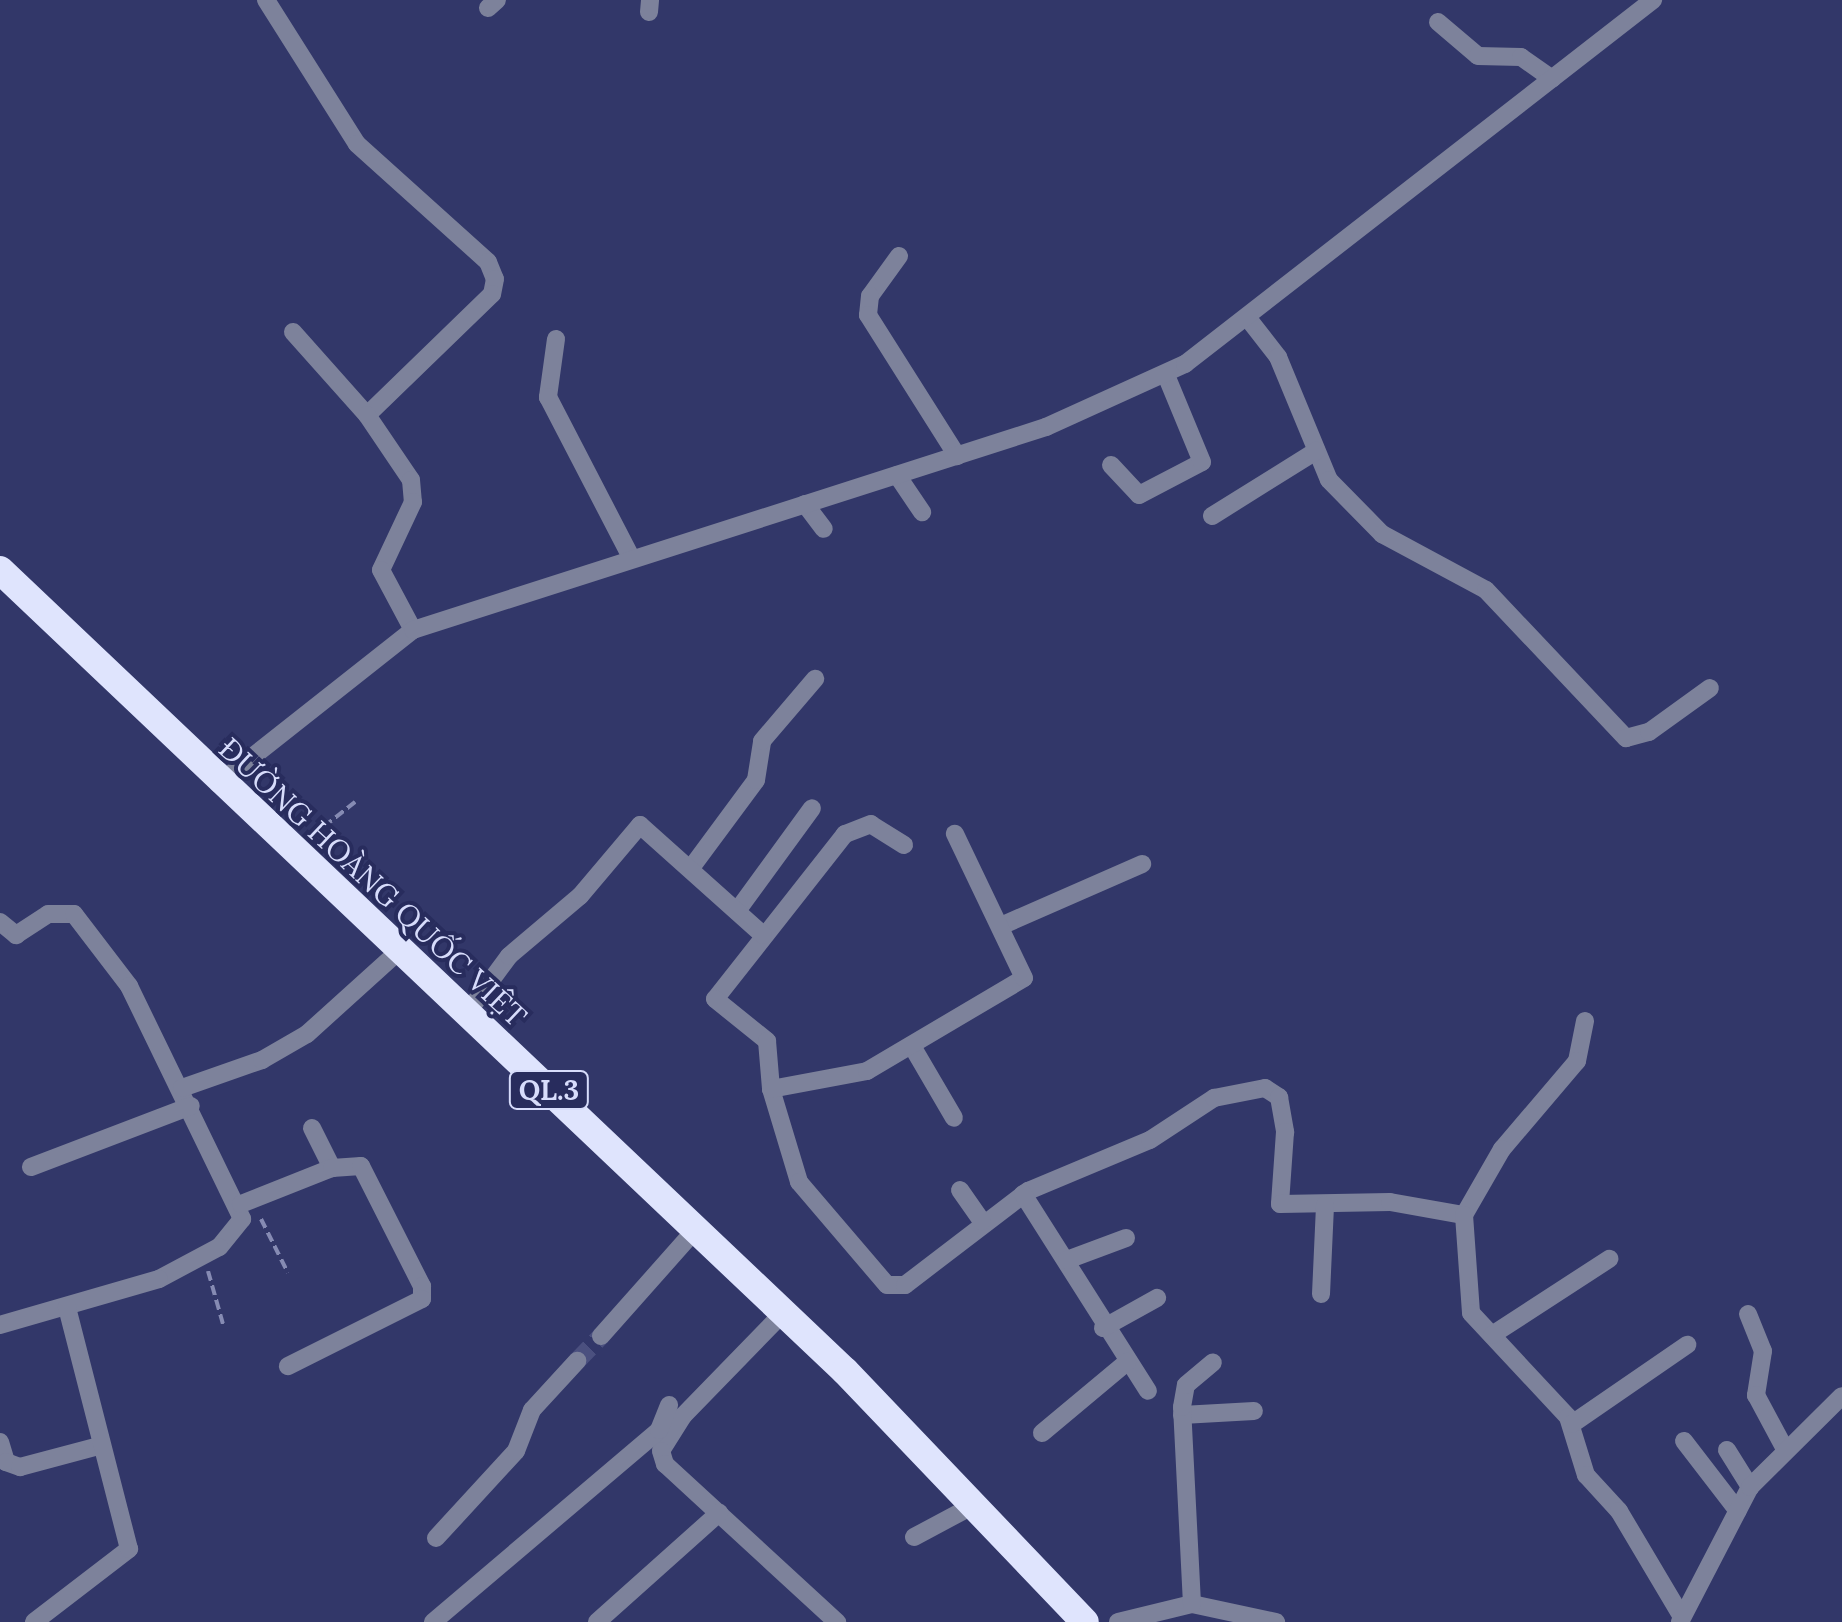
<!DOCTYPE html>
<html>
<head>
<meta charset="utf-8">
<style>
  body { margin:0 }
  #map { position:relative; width:1842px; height:1622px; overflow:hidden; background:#323769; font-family:Lora,serif }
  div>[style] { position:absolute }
  .minor-tunnel>* { height:18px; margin-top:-9px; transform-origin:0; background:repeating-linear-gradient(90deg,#4b507f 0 18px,transparent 0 27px) }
  .path>* { height:4px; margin-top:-2px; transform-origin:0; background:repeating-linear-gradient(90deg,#868bb3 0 10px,transparent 0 15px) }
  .minor>* { height:18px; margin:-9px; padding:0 9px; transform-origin:9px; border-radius:9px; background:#7d829b }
  .highway>* { height:28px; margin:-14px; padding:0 14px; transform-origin:14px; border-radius:14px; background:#dfe4fd }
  span { translate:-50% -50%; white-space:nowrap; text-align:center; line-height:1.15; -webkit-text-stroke:8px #282c5d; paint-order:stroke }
  .shield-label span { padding:2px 8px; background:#282c5d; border:2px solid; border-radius:8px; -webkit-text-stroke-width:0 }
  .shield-label { font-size:28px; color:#d7dcfb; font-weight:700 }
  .street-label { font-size:30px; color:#d7dcfb }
</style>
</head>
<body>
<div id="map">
  <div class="minor-tunnel">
    <div style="left:577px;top:1361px;width:35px;rotate:-46deg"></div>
  </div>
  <div class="path">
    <div style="left:312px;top:836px;width:55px;rotate:-38.3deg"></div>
    <div style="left:261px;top:1219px;width:60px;rotate:63.4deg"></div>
    <div style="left:208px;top:1271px;width:55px;rotate:74.2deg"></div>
  </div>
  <div class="minor">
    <div style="left:266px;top:0;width:170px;rotate:57.7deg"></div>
    <div style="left:357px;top:144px;width:176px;rotate:42deg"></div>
    <div style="left:488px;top:262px;width:18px;rotate:68deg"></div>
    <div style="left:495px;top:279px;width:15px;rotate:101deg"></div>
    <div style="left:492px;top:294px;width:174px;rotate:135.9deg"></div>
    <div style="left:488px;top:8px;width:12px;rotate:-42deg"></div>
    <div style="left:649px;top:12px;width:12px;rotate:-85deg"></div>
    <div style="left:1438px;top:22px;width:52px;rotate:40.4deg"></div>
    <div style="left:1478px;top:56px;width:43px;rotate:1.3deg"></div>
    <div style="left:1521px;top:57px;width:38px;rotate:35deg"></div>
    <div style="left:899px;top:256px;width:49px;rotate:125.9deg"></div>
    <div style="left:870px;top:296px;width:19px;rotate:96deg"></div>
    <div style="left:868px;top:315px;width:167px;rotate:57.7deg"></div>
    <div style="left:1250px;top:321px;width:46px;rotate:52.1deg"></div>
    <div style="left:1278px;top:357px;width:133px;rotate:67.5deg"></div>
    <div style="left:1329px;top:480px;width:76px;rotate:45.5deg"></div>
    <div style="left:1382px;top:534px;width:118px;rotate:28.3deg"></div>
    <div style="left:1486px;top:590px;width:204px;rotate:46.6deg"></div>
    <div style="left:1626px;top:738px;width:24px;rotate:-15deg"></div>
    <div style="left:1649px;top:732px;width:75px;rotate:-35.8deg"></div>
    <div style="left:293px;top:332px;width:111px;rotate:48.3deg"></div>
    <div style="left:367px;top:415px;width:78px;rotate:55.9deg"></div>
    <div style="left:411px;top:480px;width:22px;rotate:85deg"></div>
    <div style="left:413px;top:502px;width:75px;rotate:115.2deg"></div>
    <div style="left:381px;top:570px;width:68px;rotate:61.9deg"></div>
    <div style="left:556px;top:339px;width:59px;rotate:97.9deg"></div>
    <div style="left:548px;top:397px;width:182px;rotate:62.6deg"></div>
    <div style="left:1111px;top:465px;width:41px;rotate:47deg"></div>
    <div style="left:1139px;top:495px;width:71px;rotate:-27.6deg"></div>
    <div style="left:1202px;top:462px;width:94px;rotate:-112.5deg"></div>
    <div style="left:897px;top:475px;width:45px;rotate:56deg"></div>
    <div style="left:805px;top:504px;width:31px;rotate:53deg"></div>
    <div style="left:1212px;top:516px;width:123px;rotate:-32deg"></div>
    <div style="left:218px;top:784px;width:248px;rotate:-38.3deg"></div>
    <div style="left:413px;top:630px;width:665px;rotate:-17.78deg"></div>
    <div style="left:1046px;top:427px;width:153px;rotate:-24.4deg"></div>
    <div style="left:1185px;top:364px;width:593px;rotate:-37.87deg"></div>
    <div style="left:904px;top:845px;width:39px;rotate:-148deg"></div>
    <div style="left:871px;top:824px;width:28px;rotate:159deg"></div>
    <div style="left:845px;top:834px;width:210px;rotate:128.2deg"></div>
    <div style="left:715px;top:999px;width:67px;rotate:38.9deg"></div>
    <div style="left:767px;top:1041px;width:48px;rotate:85.2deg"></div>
    <div style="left:771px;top:1089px;width:97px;rotate:73.2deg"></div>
    <div style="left:799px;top:1182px;width:135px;rotate:49.5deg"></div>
    <div style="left:887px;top:1285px;width:18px"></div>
    <div style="left:905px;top:1285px;width:155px;rotate:-37.4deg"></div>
    <div style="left:1028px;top:1191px;width:132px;rotate:-22.7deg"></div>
    <div style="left:1150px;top:1140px;width:77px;rotate:-33.3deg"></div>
    <div style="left:1214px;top:1098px;width:52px;rotate:-11.1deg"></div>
    <div style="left:1265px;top:1088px;width:17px;rotate:33deg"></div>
    <div style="left:1279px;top:1097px;width:36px;rotate:80deg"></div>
    <div style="left:1285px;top:1132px;width:72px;rotate:94deg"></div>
    <div style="left:1280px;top:1204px;width:110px;rotate:-1deg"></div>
    <div style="left:1390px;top:1202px;width:75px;rotate:10deg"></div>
    <div style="left:691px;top:868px;width:109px;rotate:-53.5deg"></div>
    <div style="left:756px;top:780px;width:39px;rotate:-81deg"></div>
    <div style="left:762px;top:741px;width:82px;rotate:-49.5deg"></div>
    <div style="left:737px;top:911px;width:127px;rotate:-53.9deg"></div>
    <div style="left:0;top:922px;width:21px;rotate:39deg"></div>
    <div style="left:16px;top:935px;width:38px;rotate:-33deg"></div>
    <div style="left:48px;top:914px;width:26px"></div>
    <div style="left:74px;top:914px;width:91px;rotate:52.6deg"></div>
    <div style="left:129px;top:986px;width:259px;rotate:64.1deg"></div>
    <div style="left:242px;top:1219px;width:36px;rotate:129deg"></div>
    <div style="left:219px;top:1247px;width:68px;rotate:151.9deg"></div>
    <div style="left:159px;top:1279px;width:166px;rotate:163.9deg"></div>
    <div style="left:1003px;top:925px;width:152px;rotate:-23.7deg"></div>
    <div style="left:467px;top:1013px;width:71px;rotate:-53.6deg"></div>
    <div style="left:509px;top:956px;width:93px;rotate:-40.2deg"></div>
    <div style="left:580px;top:896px;width:93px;rotate:-49.8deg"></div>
    <div style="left:640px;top:825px;width:165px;rotate:41.8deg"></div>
    <div style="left:1585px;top:1021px;width:41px;rotate:101.3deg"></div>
    <div style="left:1577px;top:1061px;width:116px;rotate:130.4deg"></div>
    <div style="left:1502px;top:1149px;width:76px;rotate:119.9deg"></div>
    <div style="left:1464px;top:1215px;width:98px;rotate:85.9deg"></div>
    <div style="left:1471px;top:1313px;width:142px;rotate:47deg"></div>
    <div style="left:1568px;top:1417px;width:61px;rotate:72.8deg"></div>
    <div style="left:1586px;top:1475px;width:49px;rotate:47.5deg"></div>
    <div style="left:1619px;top:1511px;width:123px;rotate:59.3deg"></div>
    <div style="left:912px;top:1046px;width:83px;rotate:59.7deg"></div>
    <div style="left:182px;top:1088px;width:85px;rotate:-19.3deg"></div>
    <div style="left:262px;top:1060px;width:52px;rotate:-30deg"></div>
    <div style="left:307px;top:1034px;width:124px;rotate:-42.1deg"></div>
    <div style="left:771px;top:1089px;width:98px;rotate:-10.6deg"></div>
    <div style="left:867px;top:1071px;width:182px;rotate:-30.6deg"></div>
    <div style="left:1024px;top:978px;width:160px;rotate:-115.6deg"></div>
    <div style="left:312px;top:1128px;width:45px;rotate:63.4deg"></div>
    <div style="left:31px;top:1167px;width:171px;rotate:-20.9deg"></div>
    <div style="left:960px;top:1190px;width:38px;rotate:55deg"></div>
    <div style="left:1023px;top:1194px;width:233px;rotate:57.6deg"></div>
    <div style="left:241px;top:1204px;width:98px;rotate:-21.6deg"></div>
    <div style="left:332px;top:1168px;width:29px;rotate:-4deg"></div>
    <div style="left:361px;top:1166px;width:135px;rotate:63.1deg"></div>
    <div style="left:422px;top:1286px;width:13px;rotate:90deg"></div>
    <div style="left:422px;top:1299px;width:150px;rotate:153.4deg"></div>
    <div style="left:1067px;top:1260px;width:63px;rotate:-20.4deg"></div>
    <div style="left:1321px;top:1294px;width:89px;rotate:-87.4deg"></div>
    <div style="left:784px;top:1312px;width:145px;rotate:134.2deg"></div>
    <div style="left:683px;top:1416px;width:41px;rotate:122.2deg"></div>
    <div style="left:661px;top:1451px;width:14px;rotate:73deg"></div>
    <div style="left:665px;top:1464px;width:234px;rotate:42.6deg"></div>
    <div style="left:1748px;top:1314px;width:40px;rotate:68deg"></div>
    <div style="left:1763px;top:1351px;width:45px;rotate:99deg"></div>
    <div style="left:1756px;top:1395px;width:61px;rotate:61.8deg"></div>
    <div style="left:1103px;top:1328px;width:62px;rotate:-29.1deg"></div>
    <div style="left:1492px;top:1335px;width:140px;rotate:-33deg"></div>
    <div style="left:601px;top:1336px;width:144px;rotate:-48.4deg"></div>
    <div style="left:1182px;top:1415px;width:72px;rotate:-3.2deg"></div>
    <div style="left:1572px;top:1424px;width:140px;rotate:-34.5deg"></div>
    <div style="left:1042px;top:1433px;width:111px;rotate:-39.9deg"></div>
    <div style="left:1684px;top:1441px;width:88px;rotate:52.4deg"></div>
    <div style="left:0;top:1442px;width:21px;rotate:73deg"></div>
    <div style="left:6px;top:1462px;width:15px;rotate:20deg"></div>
    <div style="left:20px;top:1467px;width:82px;rotate:-14.9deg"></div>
    <div style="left:1727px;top:1450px;width:44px;rotate:58.1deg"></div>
    <div style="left:914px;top:1537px;width:68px;rotate:-28.1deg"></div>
    <div style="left:436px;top:1538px;width:118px;rotate:-47.4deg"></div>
    <div style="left:516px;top:1451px;width:44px;rotate:-68.7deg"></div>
    <div style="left:532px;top:1410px;width:67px;rotate:-47.4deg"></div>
    <div style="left:1192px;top:1604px;width:86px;rotate:12.1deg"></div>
    <div style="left:34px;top:1622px;width:120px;rotate:-37.5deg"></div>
    <div style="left:129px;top:1549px;width:250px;rotate:-104.4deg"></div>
    <div style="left:433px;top:1622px;width:297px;rotate:-40.3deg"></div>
    <div style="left:659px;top:1430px;width:27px;rotate:-68deg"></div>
    <div style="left:597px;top:1622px;width:164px;rotate:-41.8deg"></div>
    <div style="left:1118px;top:1622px;width:76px;rotate:-13.7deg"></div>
    <div style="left:1192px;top:1604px;width:197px;rotate:-92.9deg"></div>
    <div style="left:1182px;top:1407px;width:22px;rotate:-80deg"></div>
    <div style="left:1186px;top:1385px;width:35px;rotate:-40deg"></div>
    <div style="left:1680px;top:1622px;width:152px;rotate:-62.6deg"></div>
    <div style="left:1750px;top:1487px;width:129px;rotate:-44.7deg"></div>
  </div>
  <div class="highway">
    <div style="left:0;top:570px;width:1164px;rotate:43.47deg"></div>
    <div style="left:845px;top:1371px;width:347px;rotate:46.3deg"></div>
  </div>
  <div class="shield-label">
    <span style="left:549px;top:1090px">QL.3</span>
  </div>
  <div class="street-label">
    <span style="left:373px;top:882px;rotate:43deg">ĐƯỜNG HOÀNG QUỐC VIỆT</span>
  </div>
</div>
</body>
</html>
